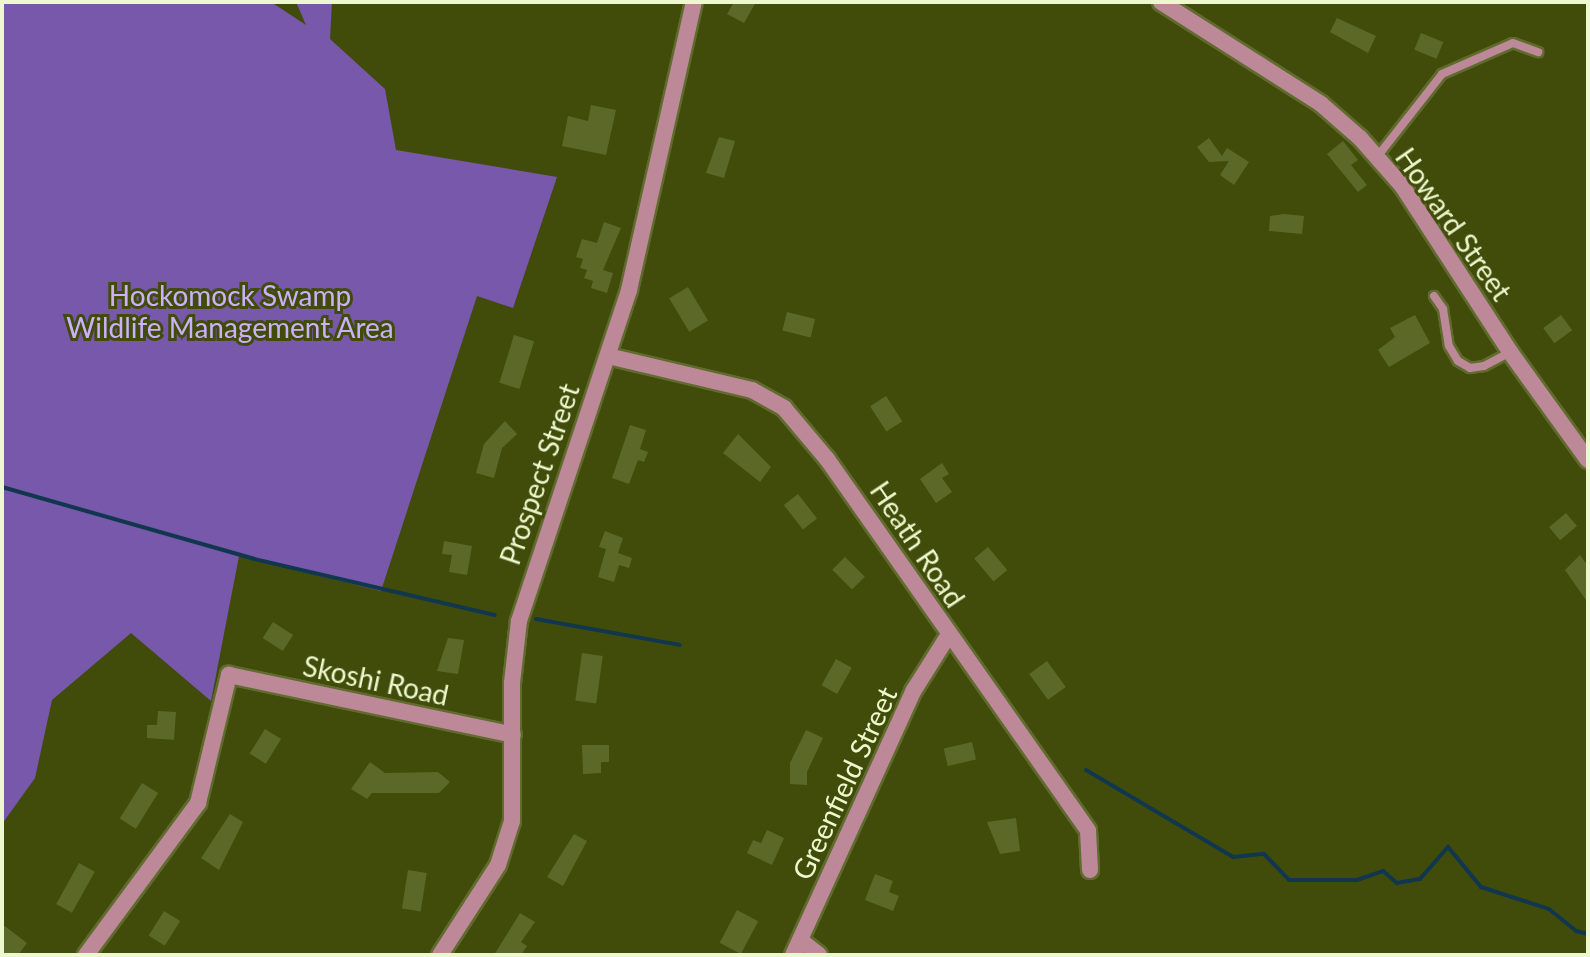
<!DOCTYPE html>
<html>
<head>
<meta charset="utf-8">
<style>
  body { margin:0 }
  #map { position:relative; width:1590px; height:957px; overflow:hidden; background:#414c0b; font-family:Lato,sans-serif }
  div>[style] { position:absolute }
  .green>* { inset:0; background:#7858aa }
  .stream>* { height:4px; margin:-2px; padding:0 2px; transform-origin:2px; border-radius:2px; background:#11374f }
  .building>* { inset:0; background:#5b6828; transform-origin:0 0 }
  .roads { filter:drop-shadow(2px 0 #606b2e) drop-shadow(-2px 0 #606b2e) drop-shadow(0 2px #606b2e) drop-shadow(0 -2px #606b2e) }
  .service>* { height:8px; margin:-4px; padding:0 4px; transform-origin:4px; border-radius:4px; background:#bd8898 }
  .minor>* { height:16px; margin:-8px; padding:0 8px; transform-origin:8px; border-radius:8px; background:#bd8898 }
  span { translate:-50% -50%; white-space:nowrap; text-align:center; line-height:1.15; -webkit-text-stroke:6px #414c0b; paint-order:stroke }
  .street-label { font-size:28px; color:#edf8cf }
  .park-label { font-size:28px; color:#cbb1fc }
  .frame { position:absolute; inset:0; border:4px solid #edf8cf; pointer-events:none }
</style>
</head>
<body>
<div id="map">
  <div class="green">
    <div style="clip-path:polygon(2px 2px,271px 2px,306px 25px,296px 2px,332px 2px,330px 39px,385px 89px,396px 150px,557px 177px,513px 308px,477px 296px,381px 591px,239px 556px,211px 701px,131px 633px,52px 700px,35px 778px,2px 824px)"></div>
  </div>
  <div class="stream">
    <div style="left:2px;top:487px;width:262px;rotate:15.9deg"></div>
    <div style="left:254px;top:559px;width:247px;rotate:13.1deg"></div>
    <div style="left:536px;top:619px;width:146px;rotate:10.2deg"></div>
    <div style="left:1086px;top:770px;width:171px;rotate:30.6deg"></div>
    <div style="left:1233px;top:857px;width:31px;rotate:-6deg"></div>
    <div style="left:1264px;top:854px;width:36px;rotate:46deg"></div>
    <div style="left:1289px;top:880px;width:68px"></div>
    <div style="left:1357px;top:880px;width:28px;rotate:-19deg"></div>
    <div style="left:1383px;top:871px;width:18px;rotate:41deg"></div>
    <div style="left:1397px;top:883px;width:23px;rotate:-10deg"></div>
    <div style="left:1420px;top:879px;width:43px;rotate:-48.8deg"></div>
    <div style="left:1448px;top:847px;width:52px;rotate:50.5deg"></div>
    <div style="left:1481px;top:887px;width:71px;rotate:17.9deg"></div>
    <div style="left:1549px;top:909px;width:35px;rotate:39deg"></div>
    <div style="left:1576px;top:931px;width:12px;rotate:14deg"></div>
  </div>
  <div class="building">
    <div style="clip-path:polygon(734px 2px,756px 2px,744px 23px,727px 14px)"></div>
    <div style="clip-path:polygon(1337px 18px,1376px 36px,1368px 53px,1330px 32px)"></div>
    <div style="left:1421px;top:33px;width:24px;height:18px;rotate:22deg"></div>
    <div style="clip-path:polygon(591px 105px,616px 110px,606px 155px,562px 146px,568px 116px,588px 121px)"></div>
    <div style="clip-path:polygon(719px 137px,735px 141px,724px 178px,706px 173px)"></div>
    <div style="clip-path:polygon(1209px 138px,1222px 156px,1227px 148px,1249px 162px,1234px 185px,1220px 175px,1229px 161px,1209px 162px,1197px 147px)"></div>
    <div style="clip-path:polygon(1343px 141px,1358px 160px,1351px 165px,1367px 185px,1358px 192px,1327px 154px)"></div>
    <div style="clip-path:polygon(1284px 214px,1304px 216px,1302px 234px,1269px 231px,1270px 216px)"></div>
    <div style="clip-path:polygon(604px 222px,621px 228px,603px 270px,613px 273px,607px 293px,591px 288px,593px 281px,584px 278px,587px 270px,580px 268px,583px 259px,576px 257px,582px 239px,597px 243px)"></div>
    <div style="left:688px;top:287px;width:39px;height:22px;rotate:59deg"></div>
    <div style="left:787px;top:312px;width:29px;height:19px;rotate:14deg"></div>
    <div style="clip-path:polygon(1415px 315px,1430px 343px,1389px 367px,1378px 350px,1395px 337px,1390px 328px)"></div>
    <div style="left:1561px;top:315px;width:19px;height:22px;rotate:54deg"></div>
    <div style="left:514px;top:335px;width:21px;height:50px;rotate:17deg"></div>
    <div style="left:886px;top:396px;width:30px;height:19px;rotate:57deg"></div>
    <div style="clip-path:polygon(505px 421px,517px 434px,502px 448px,494px 478px,476px 473px,484px 444px)"></div>
    <div style="clip-path:polygon(630px 425px,646px 430px,640px 449px,648px 452px,644px 462px,638px 460px,629px 484px,612px 478px)"></div>
    <div style="clip-path:polygon(738px 434px,771px 467px,760px 482px,723px 453px)"></div>
    <div style="clip-path:polygon(942px 463px,949px 474px,942px 478px,952px 492px,936px 503px,920px 479px)"></div>
    <div style="left:798px;top:494px;width:31px;height:18px;rotate:52deg"></div>
    <div style="left:1566px;top:513px;width:17px;height:22px;rotate:50deg"></div>
    <div style="clip-path:polygon(605px 531px,623px 538px,618px 553px,632px 558px,629px 568px,619px 565px,614px 582px,598px 577px,606px 549px,599px 547px)"></div>
    <div style="clip-path:polygon(444px 541px,472px 546px,467px 575px,449px 572px,452px 555px,442px 554px)"></div>
    <div style="left:988px;top:547px;width:30px;height:18px;rotate:50deg"></div>
    <div style="clip-path:polygon(1580px 555px,1588px 566px,1588px 603px,1565px 570px)"></div>
    <div style="left:845px;top:557px;width:28px;height:18px;rotate:45deg"></div>
    <div style="left:273px;top:622px;width:24px;height:19px;rotate:33deg"></div>
    <div style="clip-path:polygon(448px 638px,464px 640px,458px 674px,437px 671px)"></div>
    <div style="left:582px;top:653px;width:21px;height:48px;rotate:8deg"></div>
    <div style="left:836px;top:659px;width:18px;height:30px;rotate:29deg"></div>
    <div style="left:1047px;top:661px;width:32px;height:22px;rotate:54deg"></div>
    <div style="clip-path:polygon(158px 711px,176px 712px,174px 740px,147px 738px,147px 725px,157px 725px)"></div>
    <div style="left:265px;top:729px;width:19px;height:29px;rotate:32deg"></div>
    <div style="clip-path:polygon(806px 730px,823px 738px,807px 772px,807px 785px,790px 784px,790px 763px)"></div>
    <div style="left:972px;top:742px;width:18px;height:29px;rotate:77deg"></div>
    <div style="clip-path:polygon(582px 745px,609px 745px,609px 762px,601px 762px,601px 773px,583px 774px)"></div>
    <div style="clip-path:polygon(370px 762px,385px 773px,438px 772px,450px 782px,439px 793px,372px 793px,367px 799px,351px 789px)"></div>
    <div style="left:142px;top:783px;width:19px;height:42px;rotate:32deg"></div>
    <div style="clip-path:polygon(230px 814px,243px 822px,219px 870px,201px 858px)"></div>
    <div style="clip-path:polygon(1016px 818px,1020px 851px,1000px 854px,987px 822px)"></div>
    <div style="clip-path:polygon(767px 830px,784px 838px,772px 865px,747px 853px,753px 840px,761px 843px)"></div>
    <div style="clip-path:polygon(574px 834px,587px 841px,563px 886px,547px 877px)"></div>
    <div style="left:79px;top:863px;width:18px;height:47px;rotate:29deg"></div>
    <div style="left:408px;top:870px;width:19px;height:39px;rotate:9deg"></div>
    <div style="clip-path:polygon(875px 874px,893px 881px,889px 892px,899px 896px,893px 911px,865px 900px)"></div>
    <div style="left:737px;top:910px;width:24px;height:37px;rotate:28deg"></div>
    <div style="left:164px;top:911px;width:19px;height:29px;rotate:32deg"></div>
    <div style="clip-path:polygon(520px 913px,535px 922px,521px 942px,527px 946px,521px 955px,494px 955px)"></div>
    <div style="clip-path:polygon(2px 924px,27px 943px,18px 955px,2px 955px)"></div>
  </div>
  <div class="roads">
    <div class="service">
      <div style="left:1377px;top:157px;width:105px;rotate:-51.9deg"></div>
      <div style="left:1442px;top:74px;width:77px;rotate:-23.6deg"></div>
      <div style="left:1513px;top:43px;width:27px;rotate:20deg"></div>
      <div style="left:1434px;top:296px;width:16px;rotate:55deg"></div>
      <div style="left:1443px;top:309px;width:37px;rotate:81deg"></div>
      <div style="left:1449px;top:346px;width:17px;rotate:59deg"></div>
      <div style="left:1458px;top:361px;width:14px;rotate:30deg"></div>
      <div style="left:1470px;top:368px;width:14px;rotate:-8deg"></div>
      <div style="left:1484px;top:366px;width:30px;rotate:-28deg"></div>
    </div>
    <div class="minor">
      <div style="left:1161px;top:2px;width:190px;rotate:32.5deg"></div>
      <div style="left:1321px;top:104px;width:52px;rotate:41.1deg"></div>
      <div style="left:1360px;top:138px;width:65px;rotate:48.7deg"></div>
      <div style="left:1403px;top:187px;width:197px;rotate:57deg"></div>
      <div style="left:1510px;top:352px;width:133px;rotate:54.2deg"></div>
      <div style="left:608px;top:356px;width:148px;rotate:13.3deg"></div>
      <div style="left:752px;top:390px;width:37px;rotate:29deg"></div>
      <div style="left:784px;top:408px;width:67px;rotate:49.9deg"></div>
      <div style="left:827px;top:459px;width:454px;rotate:54.9deg"></div>
      <div style="left:1088px;top:831px;width:39px;rotate:87deg"></div>
      <div style="left:800px;top:940px;width:24px;rotate:38deg"></div>
      <div style="left:86px;top:955px;width:189px;rotate:-53.6deg"></div>
      <div style="left:198px;top:803px;width:132px;rotate:-76.4deg"></div>
      <div style="left:229px;top:675px;width:290px;rotate:11.9deg"></div>
      <div style="left:440px;top:955px;width:107px;rotate:-57.2deg"></div>
      <div style="left:498px;top:865px;width:46px;rotate:-72.3deg"></div>
      <div style="left:512px;top:821px;width:138px;rotate:-90deg"></div>
      <div style="left:512px;top:683px;width:62px;rotate:-83.6deg"></div>
      <div style="left:519px;top:621px;width:349px;rotate:-71.6deg"></div>
      <div style="left:629px;top:290px;width:295px;rotate:-77.3deg"></div>
      <div style="left:793px;top:955px;width:291px;rotate:-65.5deg"></div>
      <div style="left:914px;top:690px;width:64px;rotate:-57.8deg"></div>
    </div>
  </div>
  <div class="street-label">
    <span style="left:1454px;top:224px;rotate:55deg">Howard Street</span>
    <span style="left:539px;top:474px;rotate:-71deg">Prospect Street</span>
    <span style="left:918px;top:544px;rotate:56deg">Heath Road</span>
    <span style="left:376px;top:680px;rotate:12deg">Skoshi Road</span>
    <span style="left:844px;top:783px;rotate:-65deg">Greenfield Street</span>
  </div>
  <div class="park-label">
    <span style="left:230px;top:311px">Hockomock Swamp<br>Wildlife Management Area</span>
  </div>
  <div class="frame"></div>
</div>
</body>
</html>
